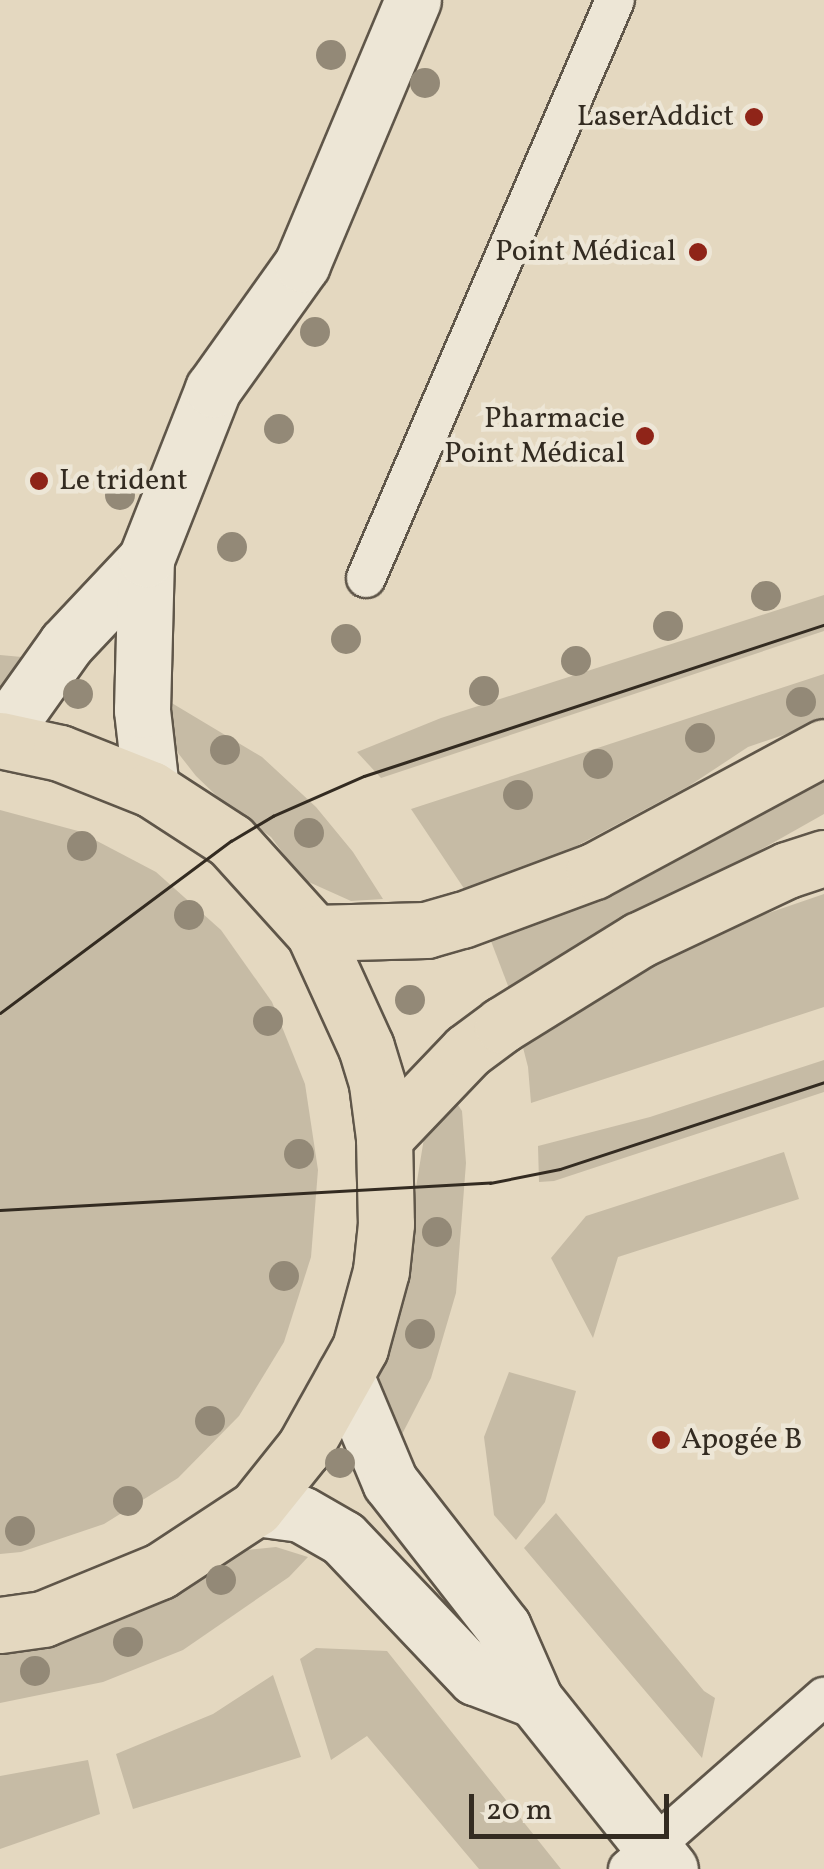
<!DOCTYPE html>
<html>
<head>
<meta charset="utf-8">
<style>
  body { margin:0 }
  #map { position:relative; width:824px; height:1869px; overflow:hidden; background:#e4d8c0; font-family:Vollkorn,serif }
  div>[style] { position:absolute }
  .green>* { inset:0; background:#c6bba5 }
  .roads { filter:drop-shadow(2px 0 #5f5649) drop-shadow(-2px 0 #5f5649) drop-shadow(0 2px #5f5649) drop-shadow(0 -2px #5f5649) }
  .lane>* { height:38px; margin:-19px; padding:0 19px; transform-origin:19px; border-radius:19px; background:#ede6d6 }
  .street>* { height:55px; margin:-27.5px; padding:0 27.5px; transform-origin:27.5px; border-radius:27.5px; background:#ede6d6 }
  .primary>* { height:55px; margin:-27.5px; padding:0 27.5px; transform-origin:27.5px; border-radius:27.5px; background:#e4d8c0 }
  .tram>* { height:2.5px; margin:-1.25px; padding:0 1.25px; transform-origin:1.25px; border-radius:1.25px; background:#332b21 }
  .trees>* { width:30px; height:30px; margin:-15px; border-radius:50%; background:#938977 }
  .dots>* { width:28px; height:28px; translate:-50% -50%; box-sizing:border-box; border:5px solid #ede6d6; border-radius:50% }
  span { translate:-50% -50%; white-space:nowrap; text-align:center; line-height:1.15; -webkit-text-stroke:9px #ede6d6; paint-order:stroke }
  .poi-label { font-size:30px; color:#332b21 }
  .right { translate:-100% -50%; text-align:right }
  .left { translate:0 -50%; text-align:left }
  .scale { position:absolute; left:469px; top:1794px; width:200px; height:45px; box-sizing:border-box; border:5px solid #332b21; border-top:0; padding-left:12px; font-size:30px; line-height:35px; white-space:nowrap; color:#332b21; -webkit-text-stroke:8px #ede6d6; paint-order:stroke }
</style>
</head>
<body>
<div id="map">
  <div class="green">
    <div style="clip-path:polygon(824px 595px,824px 631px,381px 778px,357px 752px,441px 718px)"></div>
    <div style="clip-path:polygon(0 655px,22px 657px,0 696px)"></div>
    <div style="clip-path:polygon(824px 674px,824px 721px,748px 747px,689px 786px,554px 858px,465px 890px,411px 809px)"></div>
    <div style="clip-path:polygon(160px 696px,262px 757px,316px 807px,353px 852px,383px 899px,351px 901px,302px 879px,271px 837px,224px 803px,196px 776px,178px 753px,160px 713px)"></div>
    <div style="clip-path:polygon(824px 776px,824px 814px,510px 991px,486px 928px)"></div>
    <div style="clip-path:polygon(0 810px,78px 831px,156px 872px,221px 930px,272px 1002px,305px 1084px,318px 1170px,311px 1257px,284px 1342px,239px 1416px,178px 1478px,104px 1524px,21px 1552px,0 1554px)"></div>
    <div style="clip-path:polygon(824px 894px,824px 1007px,531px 1103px,528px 1067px,520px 1036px,689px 940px)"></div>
    <div style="clip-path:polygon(824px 1060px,824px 1092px,554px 1181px,539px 1182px,538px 1146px,650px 1117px)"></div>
    <div style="clip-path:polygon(450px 1093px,462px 1111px,466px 1163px,456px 1293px,431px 1378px,398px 1442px,378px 1408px,379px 1354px,404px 1261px,425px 1132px)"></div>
    <div style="clip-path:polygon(784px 1152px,799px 1199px,618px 1257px,593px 1338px,551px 1258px,586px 1216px)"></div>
    <div style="clip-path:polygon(509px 1372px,576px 1391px,545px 1502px,516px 1540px,494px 1515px,484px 1437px)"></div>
    <div style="clip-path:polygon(556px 1513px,704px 1691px,715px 1698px,702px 1758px,524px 1548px)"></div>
    <div style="clip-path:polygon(276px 1547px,308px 1557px,289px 1577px,183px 1650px,103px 1682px,0 1703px,0 1642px,237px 1551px)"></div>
    <div style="clip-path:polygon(316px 1648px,387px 1651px,561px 1869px,479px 1869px,367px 1736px,331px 1760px,300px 1659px)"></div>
    <div style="clip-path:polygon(273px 1675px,301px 1757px,133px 1809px,116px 1754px,213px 1714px)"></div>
    <div style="clip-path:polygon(88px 1760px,100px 1814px,0 1849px,0 1776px)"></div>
  </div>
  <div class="roads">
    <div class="lane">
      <div style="left:366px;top:578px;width:629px;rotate:-66.69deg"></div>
      <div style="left:628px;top:1869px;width:261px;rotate:-41.3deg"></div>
    </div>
    <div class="street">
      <div style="left:0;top:737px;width:114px;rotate:-54.6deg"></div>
      <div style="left:66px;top:644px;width:117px;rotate:-46.7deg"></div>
      <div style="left:151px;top:789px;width:80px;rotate:-96.5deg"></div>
      <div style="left:142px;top:710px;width:151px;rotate:-88.5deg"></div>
      <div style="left:146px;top:559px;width:183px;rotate:-68.5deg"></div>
      <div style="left:213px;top:389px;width:153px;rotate:-54.5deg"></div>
      <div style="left:302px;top:264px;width:286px;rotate:-67.2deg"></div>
      <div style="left:345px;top:1375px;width:116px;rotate:67.2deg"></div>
      <div style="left:390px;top:1482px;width:184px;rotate:52.1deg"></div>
      <div style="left:503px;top:1627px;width:80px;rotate:66.3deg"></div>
      <div style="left:535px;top:1700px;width:216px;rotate:51.4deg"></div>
      <div style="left:256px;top:1508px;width:45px;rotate:7.6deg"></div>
      <div style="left:301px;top:1514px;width:48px;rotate:29.7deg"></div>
      <div style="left:343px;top:1538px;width:192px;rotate:46.5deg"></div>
      <div style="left:475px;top:1677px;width:64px;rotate:21deg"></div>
    </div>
    <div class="primary">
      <div style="left:0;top:740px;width:61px;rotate:12.2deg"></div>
      <div style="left:60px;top:753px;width:98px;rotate:21.6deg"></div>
      <div style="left:151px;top:789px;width:95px;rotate:33deg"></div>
      <div style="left:231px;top:841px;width:124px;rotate:47.9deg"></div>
      <div style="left:314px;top:933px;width:125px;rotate:65.5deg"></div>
      <div style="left:366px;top:1047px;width:39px;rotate:73deg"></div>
      <div style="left:377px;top:1084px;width:54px;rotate:82.6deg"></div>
      <div style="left:384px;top:1138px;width:86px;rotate:88.7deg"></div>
      <div style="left:386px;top:1224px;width:47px;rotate:96.1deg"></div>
      <div style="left:381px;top:1271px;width:80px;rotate:105.3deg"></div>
      <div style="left:360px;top:1348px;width:115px;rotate:119.2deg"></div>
      <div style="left:304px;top:1448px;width:77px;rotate:128.7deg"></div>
      <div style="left:256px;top:1508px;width:115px;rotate:146.7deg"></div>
      <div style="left:160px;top:1571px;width:126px;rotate:157.7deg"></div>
      <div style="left:43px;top:1619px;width:43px;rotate:172.1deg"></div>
      <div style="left:314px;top:933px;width:112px;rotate:-1.5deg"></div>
      <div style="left:426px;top:930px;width:37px;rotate:-16deg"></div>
      <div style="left:462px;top:920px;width:141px;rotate:-20.4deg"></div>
      <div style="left:594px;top:871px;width:261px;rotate:-28.3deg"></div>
      <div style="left:384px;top:1138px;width:120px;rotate:-46.3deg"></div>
      <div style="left:467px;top:1051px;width:44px;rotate:-36.6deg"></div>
      <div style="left:502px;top:1025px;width:161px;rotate:-31.8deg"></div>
      <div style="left:639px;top:940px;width:164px;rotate:-25.3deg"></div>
      <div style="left:787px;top:870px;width:39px;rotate:-18deg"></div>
    </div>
  </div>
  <div class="tram">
    <div style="left:0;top:1013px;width:288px;rotate:-36.7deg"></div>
    <div style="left:231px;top:841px;width:49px;rotate:-30.8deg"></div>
    <div style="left:273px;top:816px;width:99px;rotate:-23.7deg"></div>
    <div style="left:364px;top:776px;width:484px;rotate:-18.2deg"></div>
    <div style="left:0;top:1210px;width:491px;rotate:-3.2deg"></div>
    <div style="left:490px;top:1183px;width:71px;rotate:-11.3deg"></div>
    <div style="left:560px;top:1169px;width:278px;rotate:-18.2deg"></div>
  </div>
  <div class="trees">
    <div style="left:331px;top:55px"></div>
    <div style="left:425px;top:83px"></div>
    <div style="left:315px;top:332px"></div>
    <div style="left:279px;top:429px"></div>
    <div style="left:120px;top:495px"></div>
    <div style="left:232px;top:547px"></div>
    <div style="left:766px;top:596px"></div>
    <div style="left:668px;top:626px"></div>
    <div style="left:346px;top:639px"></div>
    <div style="left:576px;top:661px"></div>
    <div style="left:484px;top:691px"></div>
    <div style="left:78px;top:694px"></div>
    <div style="left:801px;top:702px"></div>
    <div style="left:700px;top:738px"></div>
    <div style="left:225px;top:750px"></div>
    <div style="left:598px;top:764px"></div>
    <div style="left:518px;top:795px"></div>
    <div style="left:309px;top:833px"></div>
    <div style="left:82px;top:846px"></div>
    <div style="left:189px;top:915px"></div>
    <div style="left:410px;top:1000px"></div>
    <div style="left:268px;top:1021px"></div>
    <div style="left:299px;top:1154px"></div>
    <div style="left:437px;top:1232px"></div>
    <div style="left:284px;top:1276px"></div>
    <div style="left:420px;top:1334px"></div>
    <div style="left:210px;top:1421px"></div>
    <div style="left:340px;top:1463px"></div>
    <div style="left:128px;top:1501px"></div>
    <div style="left:20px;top:1531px"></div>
    <div style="left:221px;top:1580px"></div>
    <div style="left:128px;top:1642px"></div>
    <div style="left:35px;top:1671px"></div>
  </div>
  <div class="dots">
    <div style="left:754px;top:117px;background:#8f2418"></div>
    <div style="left:698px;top:252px;background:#8f2418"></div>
    <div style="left:645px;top:436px;background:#8f2418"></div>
    <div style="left:39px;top:481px;background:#8f2418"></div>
    <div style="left:661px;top:1440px;background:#8f2418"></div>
  </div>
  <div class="poi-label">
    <span class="right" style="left:734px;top:117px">LaserAddict</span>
    <span class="right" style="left:676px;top:252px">Point Médical</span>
    <span class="right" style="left:625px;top:436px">Pharmacie<br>Point Médical</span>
    <span class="left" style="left:59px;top:481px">Le trident</span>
    <span class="left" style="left:681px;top:1440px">Apogée B</span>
  </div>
  <div class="scale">20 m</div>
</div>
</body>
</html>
